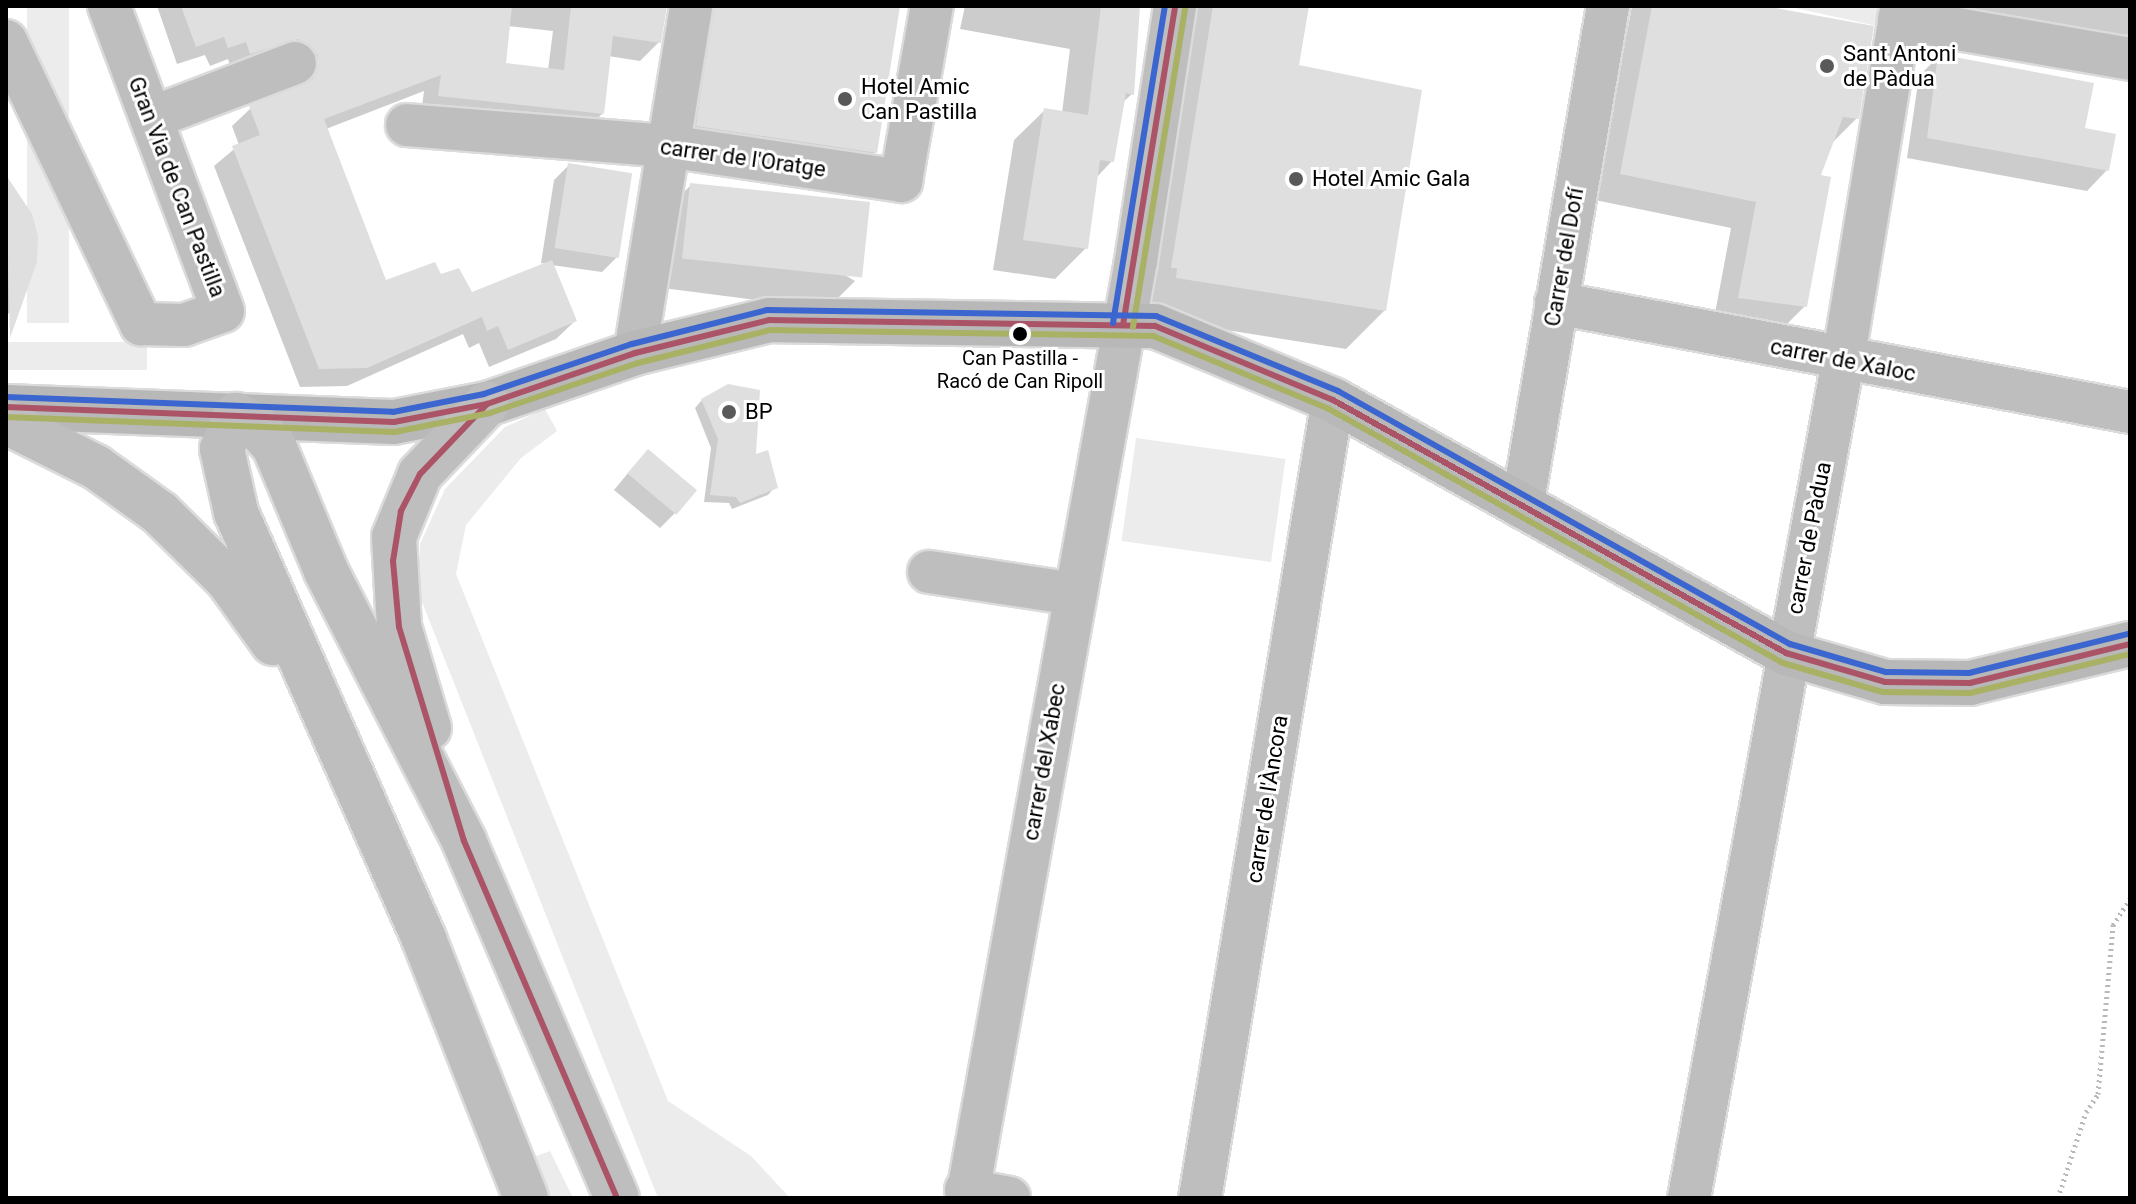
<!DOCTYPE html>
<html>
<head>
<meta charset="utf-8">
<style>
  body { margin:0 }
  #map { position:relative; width:2136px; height:1204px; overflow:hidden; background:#fff; font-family:Roboto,sans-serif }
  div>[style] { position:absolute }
  .green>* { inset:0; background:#ececec; transform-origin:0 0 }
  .shadow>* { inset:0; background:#0003 }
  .building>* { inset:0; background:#dfdfdf; transform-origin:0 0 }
  .path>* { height:5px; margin-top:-2.5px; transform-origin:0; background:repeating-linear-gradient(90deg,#b9b9b9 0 2px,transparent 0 6px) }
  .roads { filter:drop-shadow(2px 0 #dbdbdb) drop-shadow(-2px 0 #dbdbdb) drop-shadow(0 2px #dbdbdb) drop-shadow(0 -2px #dbdbdb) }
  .street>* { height:42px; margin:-21px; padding:0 21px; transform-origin:21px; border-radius:21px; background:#bebebe }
  .secondary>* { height:44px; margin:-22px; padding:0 22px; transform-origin:22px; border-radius:22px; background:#b8b8b8 }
  .highway>* { height:44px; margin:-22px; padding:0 22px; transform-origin:22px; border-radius:22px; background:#bebebe }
  .bus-1>* { height:6px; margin:-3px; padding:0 3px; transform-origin:3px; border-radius:3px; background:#ab5468 }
  .bus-2>* { height:6px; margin:-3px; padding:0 3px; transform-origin:3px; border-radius:3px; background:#a9b164 }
  .bus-3>* { height:6px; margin:-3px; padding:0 3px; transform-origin:3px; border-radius:3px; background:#3b65cf }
  .dots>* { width:22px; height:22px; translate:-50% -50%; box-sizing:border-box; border:4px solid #fff; border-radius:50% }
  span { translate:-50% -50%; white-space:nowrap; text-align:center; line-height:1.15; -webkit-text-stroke:6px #fff; paint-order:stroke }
  .bus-label { font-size:20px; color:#000 }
  .poi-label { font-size:22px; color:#000 }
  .left { translate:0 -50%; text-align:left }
  .street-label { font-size:22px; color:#000 }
  .frame { position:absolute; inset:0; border:8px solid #000; pointer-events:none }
</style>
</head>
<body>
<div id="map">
  <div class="green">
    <div style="left:27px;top:6px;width:42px;height:317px"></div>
    <div style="clip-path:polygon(1786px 6px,1902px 6px,1877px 26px)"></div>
    <div style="left:6px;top:342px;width:141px;height:28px"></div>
    <div style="clip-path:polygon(545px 409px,557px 431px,521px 458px,466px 525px,456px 574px,668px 1101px,751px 1156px,790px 1198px,658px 1198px,418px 592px,420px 544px,445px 489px,505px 427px)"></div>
    <div style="left:1136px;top:438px;width:151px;height:104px;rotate:8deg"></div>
    <div style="clip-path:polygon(550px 1151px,573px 1198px,548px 1198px,531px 1158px)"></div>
  </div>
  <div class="shadow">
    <div style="clip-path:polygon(evenodd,157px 6px,665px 6px,659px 42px,640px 61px,608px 56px,602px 114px,583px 132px,421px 114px,424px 91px,326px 129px,385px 282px,440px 277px,471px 295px,547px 264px,541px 263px,554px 180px,569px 165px,617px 257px,602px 272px,551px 265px,575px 321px,556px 339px,489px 367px,479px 343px,469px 348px,463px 334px,347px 386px,300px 387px,214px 166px,239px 145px,232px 126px,251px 108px,297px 88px,300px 74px,232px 72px,228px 59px,210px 66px,205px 55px,177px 64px,157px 6px,508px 26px,553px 31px,548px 70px,504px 65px,508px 26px)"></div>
    <div style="clip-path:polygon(690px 6px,898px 6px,875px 152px,849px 178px,671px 152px)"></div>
    <div style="clip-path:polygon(965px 6px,1137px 6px,1132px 94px,1122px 103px,1112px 161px,1096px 178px,1086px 248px,1055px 279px,993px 270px,1014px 140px,1045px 110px,1062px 113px,1070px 49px,960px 29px)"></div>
    <div style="clip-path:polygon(1170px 6px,1307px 6px,1296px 66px,1385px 310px,1346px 349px,1138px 316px)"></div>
    <div style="clip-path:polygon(1632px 6px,1756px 6px,1857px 118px,1830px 145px,1819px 177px,1805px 306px,1779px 332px,1713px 324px,1731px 228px,1595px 200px)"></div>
    <div style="clip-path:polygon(1932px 6px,2130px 6px,2130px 32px,2120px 42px)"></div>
    <div style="clip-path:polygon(1939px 56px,2083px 130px,2107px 170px,2087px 191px,1907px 158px,1919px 76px)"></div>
    <div style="clip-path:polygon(6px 185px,30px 214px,15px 307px,6px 316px)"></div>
    <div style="clip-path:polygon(691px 185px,855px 281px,827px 309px,655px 287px,663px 213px)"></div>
    <div style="clip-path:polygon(702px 400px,775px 487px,768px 495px,732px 509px,729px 503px,704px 502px,711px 448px,695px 408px)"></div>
    <div style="clip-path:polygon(633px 467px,675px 513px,660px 528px,614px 490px)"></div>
  </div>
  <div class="building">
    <div style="clip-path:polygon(181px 6px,512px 6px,506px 63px,564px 70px,571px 6px,667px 6px,661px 43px,613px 36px,604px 114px,438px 96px,441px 75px,324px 119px,386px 280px,435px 262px,441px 274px,459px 268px,472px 292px,552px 260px,577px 321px,508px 350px,498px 326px,487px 331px,482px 317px,367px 368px,319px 369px,232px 146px,260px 135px,249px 106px,313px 79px,318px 55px,298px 39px,250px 54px,246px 42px,228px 48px,224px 37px,196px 47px)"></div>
    <div style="clip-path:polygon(714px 6px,900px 6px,877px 153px,696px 126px)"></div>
    <div style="clip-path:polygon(1101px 6px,1140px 6px,1134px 95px,1126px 93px,1114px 162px,1100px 160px,1088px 249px,1023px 240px,1044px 108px,1088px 115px)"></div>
    <div style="clip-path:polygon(1213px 6px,1309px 6px,1299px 65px,1422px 90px,1386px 311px,1176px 278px,1177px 268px,1171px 268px)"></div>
    <div style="clip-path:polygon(1652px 6px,1765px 6px,1874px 26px,1859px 119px,1843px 117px,1821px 175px,1831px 177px,1807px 307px,1738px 298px,1756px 202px,1620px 174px)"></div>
    <div style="clip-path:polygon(1938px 54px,2094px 83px,2085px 128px,2116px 134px,2109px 171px,1927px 138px)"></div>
    <div style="left:568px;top:163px;width:65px;height:86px;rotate:9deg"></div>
    <div style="clip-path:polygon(6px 175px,32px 214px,38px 236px,37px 262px,10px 338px)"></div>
    <div style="left:690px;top:183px;width:181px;height:76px;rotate:6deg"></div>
    <div style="clip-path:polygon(728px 384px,760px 390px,756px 454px,768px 450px,778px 488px,740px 503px,736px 497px,710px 495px,718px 439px,701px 399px)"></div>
    <div style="left:648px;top:449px;width:64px;height:32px;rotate:40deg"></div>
  </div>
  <div class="path">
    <div style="left:2058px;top:1198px;width:90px;rotate:-72deg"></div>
    <div style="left:2086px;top:1112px;width:22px;rotate:-56deg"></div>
    <div style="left:2098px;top:1094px;width:170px;rotate:-84.9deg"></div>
    <div style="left:2113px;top:925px;width:31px;rotate:-57deg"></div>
  </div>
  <div class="roads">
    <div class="street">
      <div style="left:1899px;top:19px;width:234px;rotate:9.8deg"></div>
      <div style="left:6px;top:41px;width:314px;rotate:64.5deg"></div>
      <div style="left:141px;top:324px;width:43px;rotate:1.3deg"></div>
      <div style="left:184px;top:325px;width:41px;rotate:-19.7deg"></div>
      <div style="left:223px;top:311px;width:326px;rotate:-110.5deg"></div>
      <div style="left:151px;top:118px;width:154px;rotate:-20.9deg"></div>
      <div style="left:407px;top:125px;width:262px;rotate:4.6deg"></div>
      <div style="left:668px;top:146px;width:236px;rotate:8.5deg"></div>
      <div style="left:901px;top:181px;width:178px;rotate:-80deg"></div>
      <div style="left:1556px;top:303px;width:584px;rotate:10.75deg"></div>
      <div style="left:635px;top:353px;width:351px;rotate:-80.8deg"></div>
      <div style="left:1522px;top:507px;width:508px;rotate:-80.26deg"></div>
      <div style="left:929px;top:572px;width:148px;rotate:8.6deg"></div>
      <div style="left:966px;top:1190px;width:44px;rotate:10.5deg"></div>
      <div style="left:967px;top:1198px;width:952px;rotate:-79.78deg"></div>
      <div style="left:1136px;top:261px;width:258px;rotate:-81.3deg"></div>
      <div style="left:1200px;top:1198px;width:809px;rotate:-80.54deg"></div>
      <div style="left:1689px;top:1198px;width:851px;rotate:-79.57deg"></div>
      <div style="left:1843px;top:361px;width:360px;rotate:-80.6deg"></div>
    </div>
    <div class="secondary">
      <div style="left:6px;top:407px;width:388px;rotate:2.2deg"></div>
      <div style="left:394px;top:422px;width:95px;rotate:-11deg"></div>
      <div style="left:487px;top:404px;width:157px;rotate:-19deg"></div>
      <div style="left:635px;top:353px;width:138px;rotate:-13.8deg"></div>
      <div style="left:769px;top:320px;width:386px;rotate:0.9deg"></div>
      <div style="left:1155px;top:326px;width:193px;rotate:22.6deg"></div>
      <div style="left:1333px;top:400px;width:519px;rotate:29.18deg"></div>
      <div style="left:1786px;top:653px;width:103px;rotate:16.3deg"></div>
      <div style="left:1885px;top:682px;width:85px;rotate:0.7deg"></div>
      <div style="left:1970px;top:683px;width:165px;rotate:-13.7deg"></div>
    </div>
    <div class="highway">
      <div style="left:6px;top:422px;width:101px;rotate:26.6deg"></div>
      <div style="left:96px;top:467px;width:79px;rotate:35.7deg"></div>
      <div style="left:160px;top:513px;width:94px;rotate:44.6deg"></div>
      <div style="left:227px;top:579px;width:79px;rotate:54.3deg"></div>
      <div style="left:429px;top:728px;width:105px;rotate:-106.5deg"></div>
      <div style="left:399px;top:627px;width:90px;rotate:-93.2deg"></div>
      <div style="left:394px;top:537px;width:68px;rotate:-67.6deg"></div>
      <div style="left:420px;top:474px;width:97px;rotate:-46.3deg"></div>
      <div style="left:526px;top:1198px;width:276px;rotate:-111.5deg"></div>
      <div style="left:425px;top:941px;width:469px;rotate:-113.8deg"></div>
      <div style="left:236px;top:512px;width:65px;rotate:-102.5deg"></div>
      <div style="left:222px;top:449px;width:37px;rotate:-68deg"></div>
      <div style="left:236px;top:415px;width:21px;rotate:28deg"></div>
      <div style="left:255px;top:425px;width:28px;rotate:48deg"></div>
      <div style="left:274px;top:446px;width:135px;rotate:67.4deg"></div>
      <div style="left:326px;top:571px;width:303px;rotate:62.9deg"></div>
      <div style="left:464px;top:841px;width:388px;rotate:66.8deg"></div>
    </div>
  </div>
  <div class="bus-1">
    <div style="left:1123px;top:325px;width:323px;rotate:-80.7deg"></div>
    <div style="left:487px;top:404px;width:97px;rotate:133.7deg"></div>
    <div style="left:420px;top:474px;width:42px;rotate:117.2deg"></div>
    <div style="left:401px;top:511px;width:51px;rotate:99.1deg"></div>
    <div style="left:393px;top:561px;width:66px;rotate:84.8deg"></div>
    <div style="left:399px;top:627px;width:224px;rotate:73.1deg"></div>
    <div style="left:464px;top:841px;width:388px;rotate:66.8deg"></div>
    <div style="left:6px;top:407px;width:388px;rotate:2.2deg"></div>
    <div style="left:394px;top:422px;width:95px;rotate:-11deg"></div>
    <div style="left:487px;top:404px;width:157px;rotate:-19deg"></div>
    <div style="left:635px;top:353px;width:138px;rotate:-13.8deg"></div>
    <div style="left:769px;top:320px;width:386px;rotate:0.9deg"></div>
    <div style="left:1155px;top:326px;width:193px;rotate:22.6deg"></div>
    <div style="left:1333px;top:400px;width:519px;rotate:29.18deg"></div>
    <div style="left:1786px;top:653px;width:103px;rotate:16.3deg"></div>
    <div style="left:1885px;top:682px;width:85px;rotate:0.7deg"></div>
    <div style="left:1970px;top:683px;width:165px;rotate:-13.7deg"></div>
  </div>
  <div class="bus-2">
    <div style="left:1133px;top:327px;width:323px;rotate:-80.7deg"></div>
    <div style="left:6px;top:417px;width:389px;rotate:2.2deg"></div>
    <div style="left:395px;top:432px;width:97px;rotate:-11.3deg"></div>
    <div style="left:490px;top:413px;width:156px;rotate:-18.7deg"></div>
    <div style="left:638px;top:363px;width:136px;rotate:-14deg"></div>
    <div style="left:770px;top:330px;width:383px;rotate:0.9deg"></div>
    <div style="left:1153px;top:336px;width:191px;rotate:22.5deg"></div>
    <div style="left:1329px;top:409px;width:520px;rotate:29.23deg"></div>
    <div style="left:1783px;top:663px;width:104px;rotate:16.2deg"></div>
    <div style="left:1883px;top:692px;width:87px;rotate:0.7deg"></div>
    <div style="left:1970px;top:693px;width:165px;rotate:-13.7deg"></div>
  </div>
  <div class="bus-3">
    <div style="left:1113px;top:323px;width:321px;rotate:-80.7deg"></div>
    <div style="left:6px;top:397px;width:387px;rotate:2.2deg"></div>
    <div style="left:393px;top:412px;width:93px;rotate:-11.2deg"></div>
    <div style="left:484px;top:394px;width:156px;rotate:-18.7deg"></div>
    <div style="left:632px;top:344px;width:139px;rotate:-14.1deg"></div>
    <div style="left:767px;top:310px;width:389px;rotate:0.9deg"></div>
    <div style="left:1156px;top:316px;width:197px;rotate:22.4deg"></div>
    <div style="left:1338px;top:391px;width:518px;rotate:29.24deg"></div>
    <div style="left:1790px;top:644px;width:100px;rotate:16.3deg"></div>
    <div style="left:1886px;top:672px;width:83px;rotate:0.7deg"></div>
    <div style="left:1969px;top:673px;width:164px;rotate:-13.8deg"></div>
  </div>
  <div class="dots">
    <div style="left:1827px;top:66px;background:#595959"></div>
    <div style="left:845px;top:99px;background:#595959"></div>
    <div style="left:1296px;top:179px;background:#595959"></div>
    <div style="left:1020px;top:334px;background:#000"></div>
    <div style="left:729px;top:412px;background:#595959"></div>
  </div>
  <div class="bus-label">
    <span style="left:1020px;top:370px">Can Pastilla -<br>Racó de Can Ripoll</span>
  </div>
  <div class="poi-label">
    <span class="left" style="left:1843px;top:66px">Sant Antoni<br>de Pàdua</span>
    <span class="left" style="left:861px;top:99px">Hotel Amic<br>Can Pastilla</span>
    <span class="left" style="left:1312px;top:179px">Hotel Amic Gala</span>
    <span class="left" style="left:745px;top:412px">BP</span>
  </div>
  <div class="street-label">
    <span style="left:743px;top:158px;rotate:8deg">carrer de l'Oratge</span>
    <span style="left:177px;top:187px;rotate:69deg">Gran Via de Can Pastilla</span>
    <span style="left:1564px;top:257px;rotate:-80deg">Carrer del Dofí</span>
    <span style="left:1843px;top:360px;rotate:11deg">carrer de Xaloc</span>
    <span style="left:1809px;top:538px;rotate:-79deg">carrer de Pàdua</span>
    <span style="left:1044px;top:762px;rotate:-80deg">carrer del Xabec</span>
    <span style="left:1267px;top:799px;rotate:-81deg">carrer de l'Àncora</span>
  </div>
  <div class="frame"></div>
</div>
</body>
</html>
